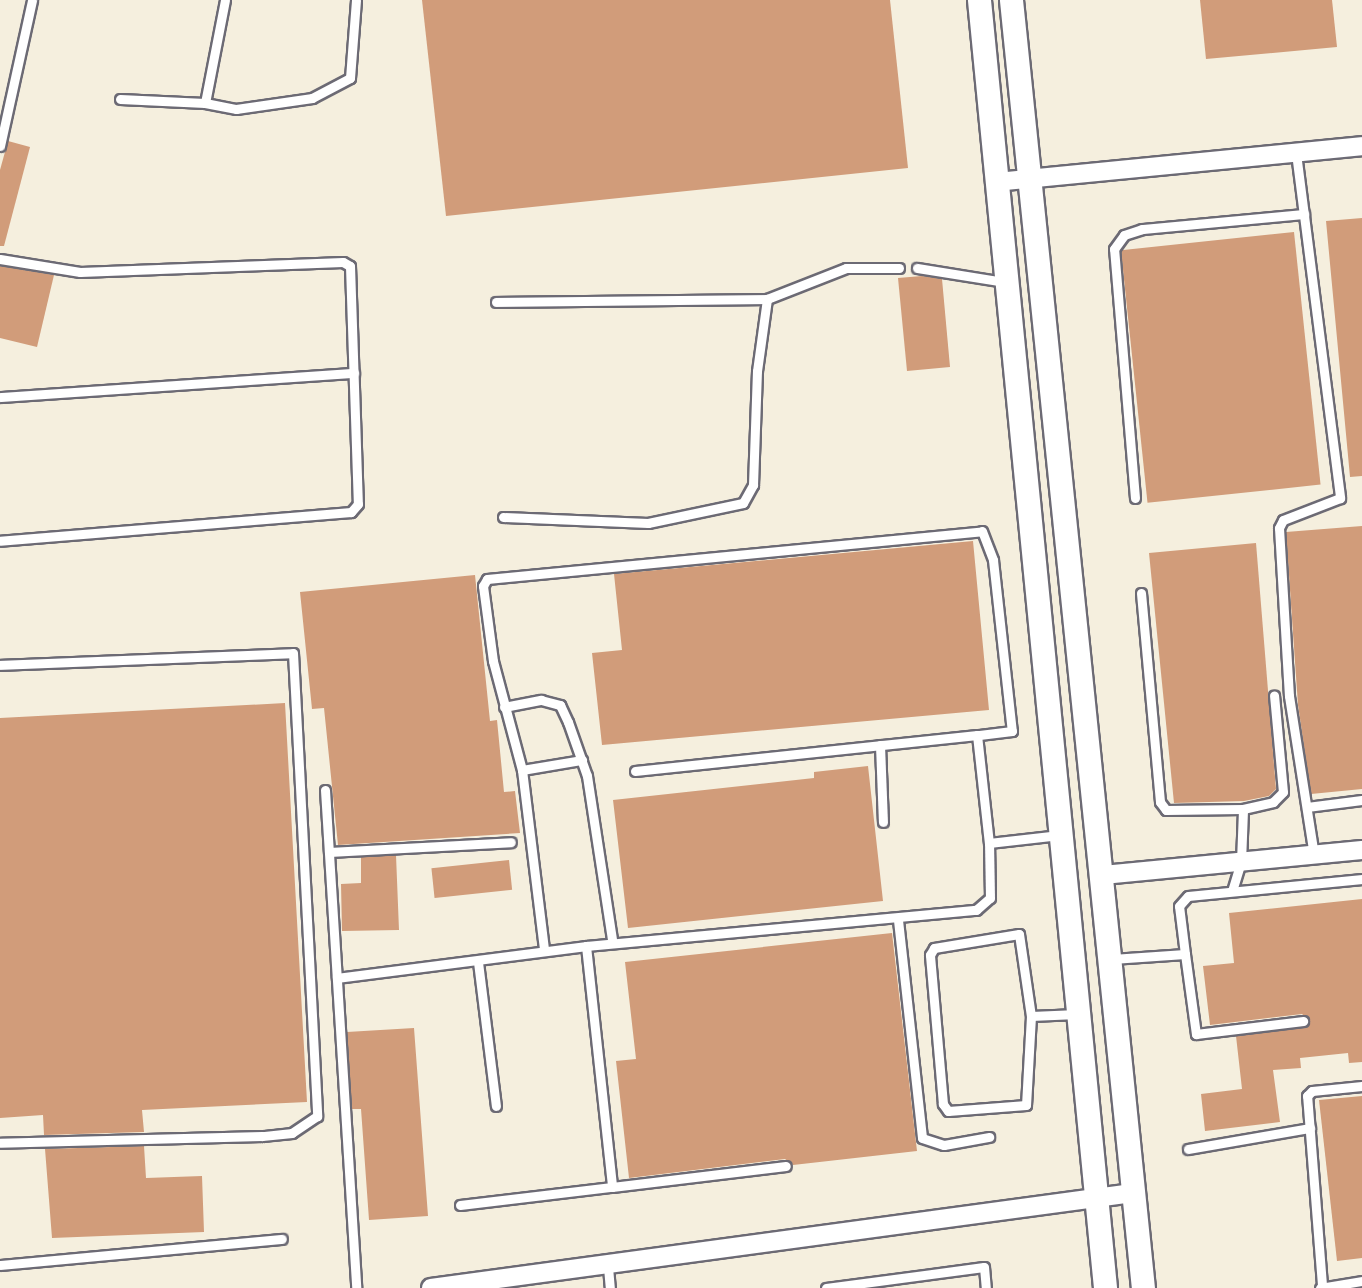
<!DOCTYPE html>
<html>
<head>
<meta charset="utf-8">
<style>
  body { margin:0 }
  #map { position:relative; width:1362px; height:1288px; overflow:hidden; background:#f5efde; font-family:Dekko,sans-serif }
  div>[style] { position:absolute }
  .building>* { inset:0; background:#d19c7a; transform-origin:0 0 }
  .roads { filter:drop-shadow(2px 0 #6c6a74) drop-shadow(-2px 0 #6c6a74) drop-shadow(0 2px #6c6a74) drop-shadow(0 -2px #6c6a74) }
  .service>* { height:9px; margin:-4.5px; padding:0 4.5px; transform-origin:4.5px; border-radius:4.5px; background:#fff }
  .minor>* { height:18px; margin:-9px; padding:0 9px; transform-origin:9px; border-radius:9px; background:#fff }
  .tertiary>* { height:23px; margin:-11.5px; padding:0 11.5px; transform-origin:11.5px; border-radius:11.5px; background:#fff }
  span { translate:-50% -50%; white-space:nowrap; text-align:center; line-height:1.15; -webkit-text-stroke:5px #fff; paint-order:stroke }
</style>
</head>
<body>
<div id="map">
  <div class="building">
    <div style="clip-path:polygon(422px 0,890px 0,908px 168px,446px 216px)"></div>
    <div style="clip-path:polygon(1200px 0,1332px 0,1337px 47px,1206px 59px)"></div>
    <div style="clip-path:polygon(8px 141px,30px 147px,4px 246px,0 246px,0 170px)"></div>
    <div style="clip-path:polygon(1362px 218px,1362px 476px,1350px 477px,1326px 221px)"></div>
    <div style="left:1294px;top:232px;width:254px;height:174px;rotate:84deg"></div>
    <div style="clip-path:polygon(0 266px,54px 275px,37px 347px,0 338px)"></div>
    <div style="clip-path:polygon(922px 276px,942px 279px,950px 367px,907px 371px,898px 278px)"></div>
    <div style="clip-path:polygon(1362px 526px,1362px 789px,1311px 794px,1298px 705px,1286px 532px)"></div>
    <div style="clip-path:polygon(973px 541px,989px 710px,602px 745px,592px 653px,622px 650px,614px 574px)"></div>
    <div style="clip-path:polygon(1256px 543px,1276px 789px,1269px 796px,1244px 801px,1174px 803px,1149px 553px)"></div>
    <div style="clip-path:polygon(475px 575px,490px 721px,497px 720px,504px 792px,515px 791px,520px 833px,338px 845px,324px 708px,312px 709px,300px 592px)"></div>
    <div style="clip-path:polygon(285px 703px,307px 1102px,142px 1110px,144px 1132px,44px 1135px,43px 1115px,0 1118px,0 718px)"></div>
    <div style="clip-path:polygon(868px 766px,883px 901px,628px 928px,613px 800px,814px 778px,814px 772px)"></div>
    <div style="clip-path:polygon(396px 855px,399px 930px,342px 931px,341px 884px,361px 883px,361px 857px)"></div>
    <div style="left:509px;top:860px;width:30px;height:78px;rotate:84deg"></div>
    <div style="clip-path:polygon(1362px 899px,1362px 1062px,1349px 1063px,1348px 1053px,1300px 1058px,1301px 1068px,1273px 1070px,1280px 1122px,1205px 1131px,1201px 1094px,1242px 1089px,1236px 1036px,1304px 1028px,1310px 1021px,1302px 1014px,1210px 1025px,1203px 966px,1234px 963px,1229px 913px)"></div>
    <div style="clip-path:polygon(892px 933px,917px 1151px,793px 1165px,785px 1159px,629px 1178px,616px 1061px,636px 1059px,625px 962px)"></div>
    <div style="clip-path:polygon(414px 1028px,428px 1216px,369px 1220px,361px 1109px,352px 1109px,347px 1032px)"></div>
    <div style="clip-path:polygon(1362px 1096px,1362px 1258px,1337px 1261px,1319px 1100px)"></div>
    <div style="clip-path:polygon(144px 1146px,146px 1178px,202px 1176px,204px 1232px,52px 1238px,45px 1149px)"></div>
  </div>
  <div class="roads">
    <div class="service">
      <div style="left:225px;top:0;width:105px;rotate:101deg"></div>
      <div style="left:205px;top:103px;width:32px;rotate:11deg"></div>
      <div style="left:236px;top:109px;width:77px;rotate:-8.2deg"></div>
      <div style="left:312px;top:98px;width:43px;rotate:-27.8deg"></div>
      <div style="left:350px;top:78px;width:78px;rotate:-85.6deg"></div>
      <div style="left:120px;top:99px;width:85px;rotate:2.7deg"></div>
      <div style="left:0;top:146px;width:149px;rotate:-77.6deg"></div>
      <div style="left:1296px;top:153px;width:348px;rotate:82.7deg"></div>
      <div style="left:1340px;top:498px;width:61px;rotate:158.9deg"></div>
      <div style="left:1283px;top:520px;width:9px;rotate:117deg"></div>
      <div style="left:1279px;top:528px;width:168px;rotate:86.6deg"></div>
      <div style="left:1289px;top:696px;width:161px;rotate:81.1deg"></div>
      <div style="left:0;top:259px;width:81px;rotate:9.2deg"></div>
      <div style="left:80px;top:272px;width:263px;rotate:-2.2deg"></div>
      <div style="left:343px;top:262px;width:8px;rotate:30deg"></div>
      <div style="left:350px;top:266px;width:238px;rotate:88.1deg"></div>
      <div style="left:358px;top:504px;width:11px;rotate:131deg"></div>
      <div style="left:351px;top:512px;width:352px;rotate:175.3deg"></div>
      <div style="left:917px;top:268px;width:88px;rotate:9.1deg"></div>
      <div style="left:496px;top:302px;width:271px;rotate:-0.6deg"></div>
      <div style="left:0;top:397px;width:355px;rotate:-3.9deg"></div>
      <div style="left:1135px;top:498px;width:250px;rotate:-94.8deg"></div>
      <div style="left:1114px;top:249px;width:17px;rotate:-54deg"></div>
      <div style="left:1124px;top:235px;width:19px;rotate:-18deg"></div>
      <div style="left:1142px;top:229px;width:163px;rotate:-5.3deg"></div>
      <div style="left:503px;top:517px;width:145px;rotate:2.4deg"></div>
      <div style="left:648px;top:523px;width:97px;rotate:-11.9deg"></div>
      <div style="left:743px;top:503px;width:21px;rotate:-61deg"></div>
      <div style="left:753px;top:485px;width:114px;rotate:-88deg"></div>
      <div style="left:757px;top:371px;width:73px;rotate:-82.1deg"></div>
      <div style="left:767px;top:299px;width:85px;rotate:-21.4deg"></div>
      <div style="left:846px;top:268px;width:53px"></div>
      <div style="left:1141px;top:593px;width:210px;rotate:84.8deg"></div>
      <div style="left:1160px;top:802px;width:10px;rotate:53deg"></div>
      <div style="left:1166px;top:810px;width:77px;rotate:-0.7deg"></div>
      <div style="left:0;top:665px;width:293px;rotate:-2.3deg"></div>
      <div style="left:293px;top:653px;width:464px;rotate:87deg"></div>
      <div style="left:317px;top:1116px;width:30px;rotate:146deg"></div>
      <div style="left:292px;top:1133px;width:30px;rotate:174deg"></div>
      <div style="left:262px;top:1136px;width:262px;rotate:178.5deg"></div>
      <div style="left:504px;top:707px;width:38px;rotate:-11deg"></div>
      <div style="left:541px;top:700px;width:20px;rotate:15deg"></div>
      <div style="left:560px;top:705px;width:19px;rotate:65deg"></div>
      <div style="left:568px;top:722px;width:57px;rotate:70.6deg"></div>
      <div style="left:587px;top:776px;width:166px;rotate:81.3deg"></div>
      <div style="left:880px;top:745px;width:77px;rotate:87.8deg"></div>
      <div style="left:522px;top:770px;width:61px;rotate:-9.5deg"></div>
      <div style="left:635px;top:771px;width:344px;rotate:-6deg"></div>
      <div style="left:977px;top:735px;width:109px;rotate:83.7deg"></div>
      <div style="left:989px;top:843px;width:71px;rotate:-6.4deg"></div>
      <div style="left:325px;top:790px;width:499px;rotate:86.4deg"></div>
      <div style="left:1307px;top:807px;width:55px;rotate:-7.3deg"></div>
      <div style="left:329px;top:852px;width:182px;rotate:-3.1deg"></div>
      <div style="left:1232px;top:891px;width:30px;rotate:-73deg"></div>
      <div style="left:1241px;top:862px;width:53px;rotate:-87.8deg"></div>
      <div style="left:1243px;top:809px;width:31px;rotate:-13deg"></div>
      <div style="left:1273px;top:802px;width:14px;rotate:-45deg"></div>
      <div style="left:1283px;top:792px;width:97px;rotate:-95.3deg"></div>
      <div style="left:898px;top:920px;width:219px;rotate:83.7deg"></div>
      <div style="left:922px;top:1138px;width:23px;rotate:18deg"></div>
      <div style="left:944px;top:1145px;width:46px;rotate:-10.1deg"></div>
      <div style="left:586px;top:946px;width:392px;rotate:-5.3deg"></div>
      <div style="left:976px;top:910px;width:18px;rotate:-41deg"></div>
      <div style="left:990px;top:898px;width:55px;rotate:-91deg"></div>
      <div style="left:544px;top:949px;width:180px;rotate:-97deg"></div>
      <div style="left:522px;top:770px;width:113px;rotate:-104.9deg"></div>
      <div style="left:493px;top:661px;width:76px;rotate:-97.6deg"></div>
      <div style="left:483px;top:586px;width:8px;rotate:-60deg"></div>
      <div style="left:487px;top:579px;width:497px;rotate:-5.5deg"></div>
      <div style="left:982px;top:531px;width:31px;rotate:69deg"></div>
      <div style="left:993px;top:560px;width:172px;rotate:83.7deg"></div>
      <div style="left:1012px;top:731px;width:35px;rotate:173deg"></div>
      <div style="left:1185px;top:954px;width:81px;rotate:82.2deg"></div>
      <div style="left:1196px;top:1034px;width:108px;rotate:-6.9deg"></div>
      <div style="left:1112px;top:959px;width:73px;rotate:-3.9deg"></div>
      <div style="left:1185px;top:954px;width:48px;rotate:-97.1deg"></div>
      <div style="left:1179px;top:906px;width:13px;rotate:-48deg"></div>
      <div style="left:1188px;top:896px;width:175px;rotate:-5.6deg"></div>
      <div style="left:478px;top:962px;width:145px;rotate:82.9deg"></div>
      <div style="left:337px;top:978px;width:251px;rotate:-7.3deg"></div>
      <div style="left:586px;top:946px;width:242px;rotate:83.8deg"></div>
      <div style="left:612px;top:1187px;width:175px;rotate:-6.9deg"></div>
      <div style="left:1031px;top:1016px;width:89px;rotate:93.2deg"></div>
      <div style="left:1026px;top:1105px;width:78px;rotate:175.6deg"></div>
      <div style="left:948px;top:1111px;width:9px;rotate:-126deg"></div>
      <div style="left:943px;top:1104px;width:150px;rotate:-95deg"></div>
      <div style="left:930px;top:955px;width:8px;rotate:-60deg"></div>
      <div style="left:934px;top:948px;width:86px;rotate:-9.4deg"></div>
      <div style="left:1019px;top:934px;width:83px;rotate:81.7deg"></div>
      <div style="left:1031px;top:1016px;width:46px;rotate:-2.5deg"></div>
      <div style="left:1188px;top:1149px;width:124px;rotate:-9.8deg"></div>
      <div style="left:460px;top:1205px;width:153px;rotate:-6.8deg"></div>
      <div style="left:0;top:1265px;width:283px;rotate:-5.3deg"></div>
      <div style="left:608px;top:1267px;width:21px;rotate:85deg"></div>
      <div style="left:1322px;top:1285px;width:190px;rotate:-94.5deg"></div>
      <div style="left:1307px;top:1096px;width:7px;rotate:-45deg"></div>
      <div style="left:1312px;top:1091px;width:50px;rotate:-5.7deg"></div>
      <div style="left:826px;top:1288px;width:159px;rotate:-7.6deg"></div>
      <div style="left:984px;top:1267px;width:21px;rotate:85deg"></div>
      <div style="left:1320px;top:1288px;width:43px;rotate:-9.5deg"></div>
    </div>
    <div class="minor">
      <div style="left:996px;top:182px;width:368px;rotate:-5.6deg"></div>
      <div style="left:1103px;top:875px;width:260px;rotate:-5.5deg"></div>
      <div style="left:431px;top:1288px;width:708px;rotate:-7.71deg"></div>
    </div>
    <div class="tertiary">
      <div style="left:979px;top:0;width:1294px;rotate:84.41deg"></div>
      <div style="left:1011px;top:0;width:1295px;rotate:84.15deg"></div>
    </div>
  </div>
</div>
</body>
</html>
